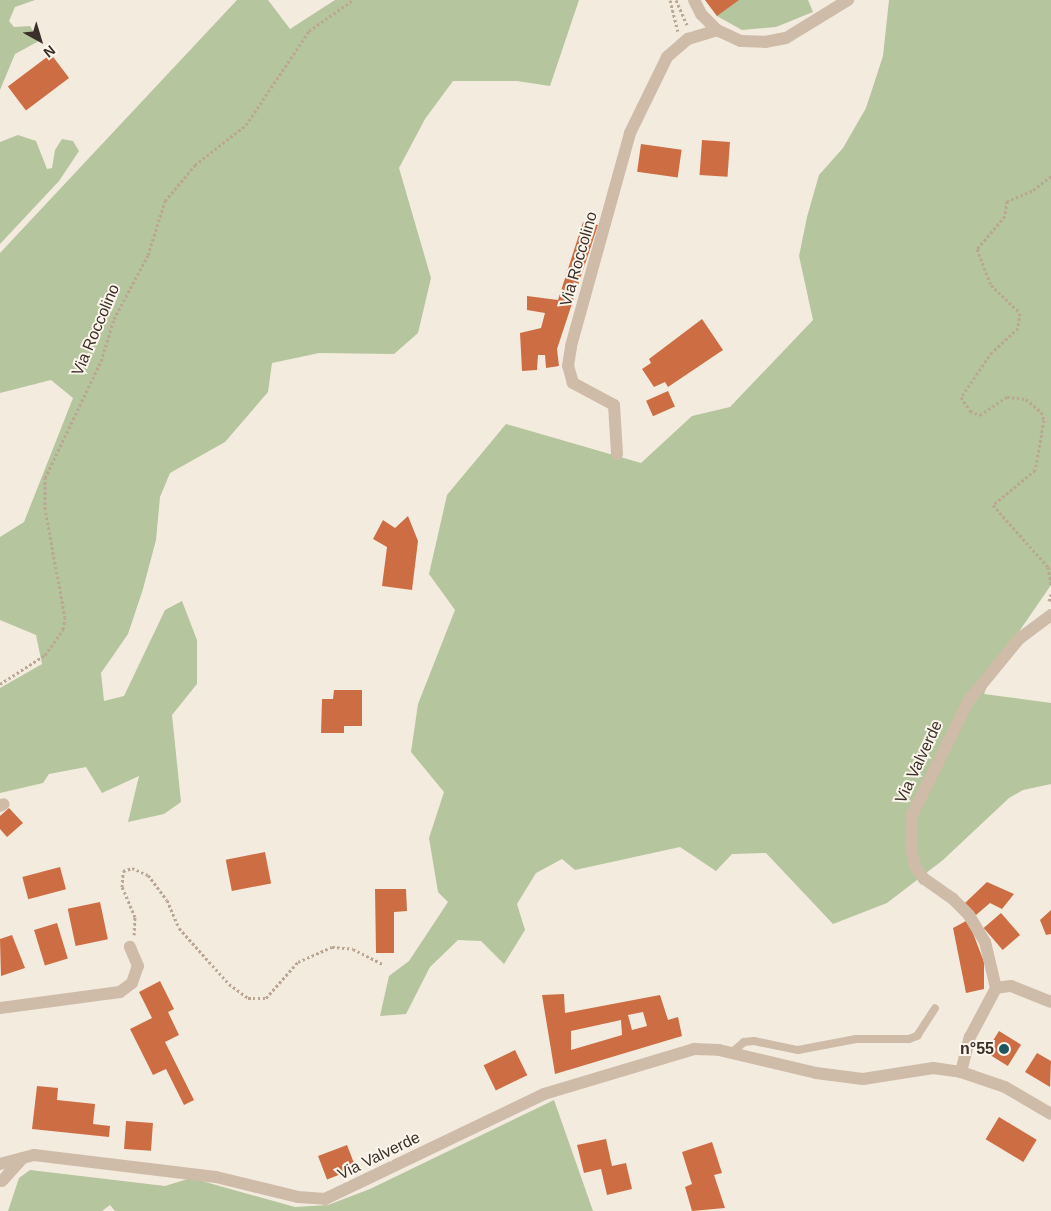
<!DOCTYPE html>
<html>
<head>
<meta charset="utf-8">
<style>
  body { margin:0 }
  #map { position:relative; width:1051px; height:1211px; overflow:hidden; background:#f4ebdf; font-family:Helvetica,sans-serif }
  div>[style] { position:absolute }
  .green>* { inset:0; background:#b5c59d }
  .building>* { inset:0; background:#cd6d44; transform-origin:0 0 }
  .path>* { height:3px; margin-top:-1.5px; transform-origin:0; background:repeating-linear-gradient(90deg,#baa693 0 2.5px,transparent 0 5px) }
  .lane>* { height:8px; margin:-4px; padding:0 4px; transform-origin:4px; border-radius:4px; background:#cebca9 }
  .street>* { height:12px; margin:-6px; padding:0 6px; transform-origin:6px; border-radius:6px; background:#cebca9 }
  .dots>* { width:14px; height:14px; translate:-50% -50%; box-sizing:border-box; border:2px solid #fbf5ec; border-radius:50% }
  span { translate:-50% -50%; white-space:nowrap; text-align:center; line-height:1.15; -webkit-text-stroke:4px #fbf5ec; paint-order:stroke }
  .street-label { font-size:16px; color:#3b3029 }
  .poi-label { font-size:16px; color:#3b3029; font-weight:700 }
  .right { translate:-100% -50%; text-align:right }
  .north { position:absolute; left:15px; top:15px; width:50px; height:50px; -webkit-text-stroke:4px #fbf5ec; paint-order:stroke; rotate:141deg; font-size:14px; font-weight:700; line-height:20px; text-align:center; color:#3b3029 }
  .north::after { content:''; display:block; margin:auto; width:18px; height:22px; background:#3b3029; clip-path:polygon(50% 0,100% 100%,50% 72%,0 100%) }
</style>
</head>
<body>
<div id="map">
  <div class="green">
    <div style="clip-path:polygon(0 0,35px 0,15px 7px,9px 21px,14px 27px,30px 26px,39px 41px,15px 54px,0 90px)"></div>
    <div style="clip-path:polygon(237px 0,268px 0,290px 29px,335px 0,579px 0,550px 86px,517px 81px,453px 81px,425px 119px,399px 168px,431px 278px,418px 333px,394px 354px,319px 353px,272px 363px,268px 392px,225px 442px,170px 473px,160px 497px,156px 540px,143px 589px,128px 634px,101px 673px,104px 701px,124px 696px,165px 610px,182px 601px,197px 640px,197px 684px,172px 715px,181px 802px,164px 814px,128px 822px,139px 776px,102px 793px,86px 767px,49px 774px,43px 783px,0 793px,0 688px,42px 664px,36px 635px,0 620px,0 537px,24px 522px,73px 398px,51px 380px,0 393px,0 253px)"></div>
    <div style="clip-path:polygon(705px 0,808px 0,813px 12px,776px 27px,742px 30px,717px 16px)"></div>
    <div style="clip-path:polygon(889px 0,1051px 0,1051px 585px,994px 668px,984px 694px,1051px 703px,1051px 784px,1023px 790px,1009px 798px,943px 860px,887px 903px,833px 924px,766px 853px,732px 854px,716px 871px,680px 847px,575px 870px,562px 859px,536px 873px,517px 904px,525px 930px,504px 964px,481px 941px,458px 940px,430px 967px,406px 1014px,380px 1016px,389px 976px,409px 961px,448px 902px,438px 892px,429px 838px,444px 792px,411px 752px,418px 704px,455px 610px,429px 574px,447px 495px,506px 424px,641px 463px,692px 416px,730px 407px,813px 320px,799px 256px,807px 217px,819px 175px,843px 148px,866px 108px,883px 56px)"></div>
    <div style="clip-path:polygon(18px 135px,36px 141px,47px 169px,52px 168px,55px 150px,62px 139px,73px 141px,79px 151px,59px 181px,0 244px,0 142px)"></div>
    <div style="clip-path:polygon(554px 1100px,593px 1211px,115px 1211px,110px 1205px,102px 1211px,8px 1211px,19px 1178px,30px 1170px,165px 1186px,191px 1178px,295px 1207px,328px 1205px,370px 1189px)"></div>
  </div>
  <div class="building">
    <div style="clip-path:polygon(705px 0,739px 0,717px 16px)"></div>
    <div style="left:51px;top:54px;width:30px;height:54px;rotate:53deg"></div>
    <div style="left:702px;top:140px;width:28px;height:35px;rotate:4deg"></div>
    <div style="left:641px;top:144px;width:41px;height:28px;rotate:8deg"></div>
    <div style="clip-path:polygon(583px 222px,598px 225px,557px 349px,559px 366px,546px 368px,545px 355px,538px 355px,537px 370px,522px 371px,520px 333px,541px 328px,545px 313px,527px 310px,527px 296px,558px 300px)"></div>
    <div style="clip-path:polygon(702px 319px,723px 350px,668px 387px,665px 382px,654px 387px,642px 369px,651px 363px,649px 359px)"></div>
    <div style="left:668px;top:391px;width:17px;height:24px;rotate:66deg"></div>
    <div style="clip-path:polygon(408px 516px,418px 541px,412px 590px,382px 586px,387px 547px,373px 539px,383px 520px,395px 528px)"></div>
    <div style="clip-path:polygon(334px 690px,362px 690px,362px 726px,344px 726px,344px 733px,321px 733px,322px 699px,333px 699px)"></div>
    <div style="clip-path:polygon(9px 808px,23px 823px,7px 837px,0 829px,0 816px)"></div>
    <div style="left:265px;top:852px;width:32px;height:40px;rotate:79deg"></div>
    <div style="left:60px;top:867px;width:23px;height:39px;rotate:75deg"></div>
    <div style="clip-path:polygon(987px 882px,1014px 894px,1002px 909px,990px 903px,976px 915px,965px 903px)"></div>
    <div style="clip-path:polygon(375px 889px,406px 889px,407px 911px,394px 912px,394px 953px,376px 953px)"></div>
    <div style="left:100px;top:902px;width:38px;height:33px;rotate:78deg"></div>
    <div style="clip-path:polygon(1051px 910px,1051px 934px,1046px 935px,1040px 920px)"></div>
    <div style="left:1001px;top:913px;width:29px;height:23px;rotate:49deg"></div>
    <div style="clip-path:polygon(968px 920px,984px 962px,984px 989px,966px 993px,953px 928px)"></div>
    <div style="left:57px;top:923px;width:37px;height:24px;rotate:73deg"></div>
    <div style="clip-path:polygon(12px 935px,25px 968px,1px 976px,0 939px)"></div>
    <div style="clip-path:polygon(160px 981px,174px 1009px,168px 1012px,179px 1035px,165px 1042px,194px 1100px,184px 1105px,166px 1069px,153px 1075px,130px 1029px,152px 1018px,139px 992px)"></div>
    <div style="clip-path:polygon(evenodd,564px 994px,565px 1013px,660px 995px,668px 1020px,678px 1017px,682px 1036px,555px 1074px,542px 995px,564px 994px,643px 1012px,647px 1026px,632px 1030px,628px 1015px,643px 1012px,564px 994px,621px 1020px,622px 1035px,571px 1050px,571px 1031px,621px 1020px)"></div>
    <div style="left:999px;top:1031px;width:26px;height:25px;rotate:32deg"></div>
    <div style="left:515px;top:1050px;width:28px;height:35px;rotate:64deg"></div>
    <div style="clip-path:polygon(1037px 1053px,1051px 1061px,1050px 1087px,1025px 1072px)"></div>
    <div style="clip-path:polygon(37px 1086px,58px 1088px,57px 1100px,95px 1104px,93px 1124px,110px 1126px,109px 1137px,32px 1129px)"></div>
    <div style="left:999px;top:1117px;width:44px;height:26px;rotate:31deg"></div>
    <div style="left:126px;top:1121px;width:27px;height:28px;rotate:4deg"></div>
    <div style="clip-path:polygon(606px 1139px,612px 1166px,626px 1163px,632px 1189px,607px 1195px,601px 1169px,584px 1173px,577px 1145px)"></div>
    <div style="clip-path:polygon(712px 1142px,722px 1173px,714px 1175px,725px 1208px,692px 1211px,685px 1187px,692px 1184px,682px 1152px)"></div>
    <div style="left:347px;top:1145px;width:25px;height:31px;rotate:69deg"></div>
  </div>
  <div class="path">
    <div style="left:670px;top:0;width:32px;rotate:76deg"></div>
    <div style="left:676px;top:0;width:27px;rotate:66deg"></div>
    <div style="left:1051px;top:176px;width:24px;rotate:142deg"></div>
    <div style="left:1032px;top:191px;width:27px;rotate:158deg"></div>
    <div style="left:1007px;top:201px;width:15px;rotate:98deg"></div>
    <div style="left:1005px;top:216px;width:43px;rotate:130.3deg"></div>
    <div style="left:977px;top:249px;width:39px;rotate:69deg"></div>
    <div style="left:991px;top:285px;width:40px;rotate:44deg"></div>
    <div style="left:1020px;top:313px;width:15px;rotate:98deg"></div>
    <div style="left:1018px;top:328px;width:35px;rotate:137deg"></div>
    <div style="left:992px;top:352px;width:55px;rotate:124.6deg"></div>
    <div style="left:961px;top:397px;width:17px;rotate:57deg"></div>
    <div style="left:970px;top:411px;width:11px;rotate:22deg"></div>
    <div style="left:980px;top:415px;width:32px;rotate:-34deg"></div>
    <div style="left:1007px;top:397px;width:19px;rotate:6deg"></div>
    <div style="left:1026px;top:399px;width:20px;rotate:41deg"></div>
    <div style="left:1041px;top:412px;width:9px;rotate:69deg"></div>
    <div style="left:1044px;top:420px;width:51px;rotate:100.2deg"></div>
    <div style="left:1035px;top:470px;width:55px;rotate:140.2deg"></div>
    <div style="left:993px;top:505px;width:83px;rotate:48.4deg"></div>
    <div style="left:1048px;top:567px;width:18px;rotate:81deg"></div>
    <div style="left:1049px;top:601px;width:7px;rotate:-74deg"></div>
    <div style="left:0;top:684px;width:54px;rotate:-32.8deg"></div>
    <div style="left:45px;top:655px;width:32px;rotate:-55deg"></div>
    <div style="left:63px;top:629px;width:11px;rotate:-80deg"></div>
    <div style="left:65px;top:618px;width:111px;rotate:-100.4deg"></div>
    <div style="left:45px;top:509px;width:31px;rotate:-90deg"></div>
    <div style="left:45px;top:478px;width:130px;rotate:-64.4deg"></div>
    <div style="left:101px;top:361px;width:44px;rotate:-72.8deg"></div>
    <div style="left:114px;top:319px;width:72px;rotate:-62deg"></div>
    <div style="left:148px;top:255px;width:57px;rotate:-72.5deg"></div>
    <div style="left:165px;top:201px;width:47px;rotate:-50.2deg"></div>
    <div style="left:195px;top:165px;width:65px;rotate:-38.1deg"></div>
    <div style="left:246px;top:125px;width:113px;rotate:-56.2deg"></div>
    <div style="left:309px;top:31px;width:54px;rotate:-35.2deg"></div>
    <div style="left:134px;top:935px;width:18px;rotate:-87deg"></div>
    <div style="left:135px;top:917px;width:33px;rotate:-113deg"></div>
    <div style="left:122px;top:887px;width:16px;rotate:-86deg"></div>
    <div style="left:123px;top:871px;width:9px;rotate:-18deg"></div>
    <div style="left:132px;top:868px;width:17px;rotate:24deg"></div>
    <div style="left:148px;top:875px;width:31px;rotate:53deg"></div>
    <div style="left:167px;top:900px;width:30px;rotate:67deg"></div>
    <div style="left:179px;top:928px;width:75px;rotate:48.2deg"></div>
    <div style="left:229px;top:984px;width:24px;rotate:36deg"></div>
    <div style="left:248px;top:998px;width:18px"></div>
    <div style="left:266px;top:998px;width:48px;rotate:-48.4deg"></div>
    <div style="left:298px;top:962px;width:37px;rotate:-24deg"></div>
    <div style="left:332px;top:947px;width:21px;rotate:5deg"></div>
    <div style="left:353px;top:949px;width:35px;rotate:27deg"></div>
  </div>
  <div class="lane">
    <div style="left:731px;top:1053px;width:17px;rotate:-40deg"></div>
    <div style="left:744px;top:1042px;width:10px;rotate:-6deg"></div>
    <div style="left:754px;top:1041px;width:45px;rotate:11.6deg"></div>
    <div style="left:798px;top:1050px;width:59px;rotate:-10.7deg"></div>
    <div style="left:856px;top:1039px;width:53px"></div>
    <div style="left:909px;top:1039px;width:9px;rotate:-21deg"></div>
    <div style="left:917px;top:1036px;width:33px;rotate:-57deg"></div>
  </div>
  <div class="street">
    <div style="left:694px;top:0;width:16px;rotate:63deg"></div>
    <div style="left:701px;top:14px;width:23px;rotate:45deg"></div>
    <div style="left:717px;top:30px;width:26px;rotate:25deg"></div>
    <div style="left:741px;top:41px;width:24px;rotate:2deg"></div>
    <div style="left:765px;top:42px;width:21px;rotate:-11deg"></div>
    <div style="left:786px;top:38px;width:73px;rotate:-31.5deg"></div>
    <div style="left:617px;top:454px;width:49px;rotate:-93.5deg"></div>
    <div style="left:614px;top:405px;width:47px;rotate:-151.8deg"></div>
    <div style="left:573px;top:383px;width:18px;rotate:-106deg"></div>
    <div style="left:568px;top:366px;width:20px;rotate:-81deg"></div>
    <div style="left:571px;top:346px;width:221px;rotate:-74.5deg"></div>
    <div style="left:630px;top:133px;width:85px;rotate:-64deg"></div>
    <div style="left:667px;top:57px;width:28px;rotate:-41deg"></div>
    <div style="left:688px;top:39px;width:30px;rotate:-17deg"></div>
    <div style="left:0;top:806px;width:4px;rotate:-27deg"></div>
    <div style="left:996px;top:988px;width:47px;rotate:-103.4deg"></div>
    <div style="left:985px;top:942px;width:31px;rotate:-121deg"></div>
    <div style="left:969px;top:915px;width:23px;rotate:-135deg"></div>
    <div style="left:953px;top:899px;width:35px;rotate:-145deg"></div>
    <div style="left:924px;top:879px;width:16px;rotate:-125deg"></div>
    <div style="left:915px;top:866px;width:17px;rotate:-103deg"></div>
    <div style="left:911px;top:849px;width:34px;rotate:-88deg"></div>
    <div style="left:912px;top:815px;width:128px;rotate:-63.6deg"></div>
    <div style="left:969px;top:700px;width:79px;rotate:-50.7deg"></div>
    <div style="left:1019px;top:639px;width:40px;rotate:-37deg"></div>
    <div style="left:0;top:1008px;width:121px;rotate:-7.6deg"></div>
    <div style="left:120px;top:992px;width:15px;rotate:-37deg"></div>
    <div style="left:132px;top:983px;width:18px;rotate:-71deg"></div>
    <div style="left:138px;top:966px;width:21px;rotate:-113deg"></div>
    <div style="left:961px;top:1072px;width:36px;rotate:-76deg"></div>
    <div style="left:970px;top:1037px;width:55px;rotate:-62deg"></div>
    <div style="left:996px;top:988px;width:15px;rotate:-8deg"></div>
    <div style="left:1011px;top:986px;width:43px;rotate:21.8deg"></div>
    <div style="left:0;top:1164px;width:35px;rotate:-15deg"></div>
    <div style="left:34px;top:1155px;width:183px;rotate:6.9deg"></div>
    <div style="left:216px;top:1177px;width:84px;rotate:13.7deg"></div>
    <div style="left:298px;top:1197px;width:27px;rotate:4deg"></div>
    <div style="left:325px;top:1199px;width:243px;rotate:-25.6deg"></div>
    <div style="left:544px;top:1094px;width:157px;rotate:-16.7deg"></div>
    <div style="left:694px;top:1049px;width:25px;rotate:2deg"></div>
    <div style="left:719px;top:1050px;width:100px;rotate:13.3deg"></div>
    <div style="left:816px;top:1073px;width:47px;rotate:7.3deg"></div>
    <div style="left:863px;top:1079px;width:71px;rotate:-8.9deg"></div>
    <div style="left:933px;top:1068px;width:28px;rotate:8deg"></div>
    <div style="left:961px;top:1072px;width:46px;rotate:18.8deg"></div>
    <div style="left:1005px;top:1087px;width:53px;rotate:30.4deg"></div>
    <div style="left:2px;top:1181px;width:31px;rotate:-48deg"></div>
  </div>
  <div class="dots">
    <div style="left:1004px;top:1049px;background:#1c575f"></div>
  </div>
  <div class="street-label">
    <span style="left:579px;top:259px;rotate:-74deg">Via Roccolino</span>
    <span style="left:96px;top:330px;rotate:-67deg">Via Roccolino</span>
    <span style="left:919px;top:762px;rotate:-65deg">Via Valverde</span>
    <span style="left:379px;top:1156px;rotate:-26deg">Via Valverde</span>
  </div>
  <div class="poi-label">
    <span class="right" style="left:994px;top:1049px">n°55</span>
  </div>
  <div class="north">N</div>
</div>
</body>
</html>
